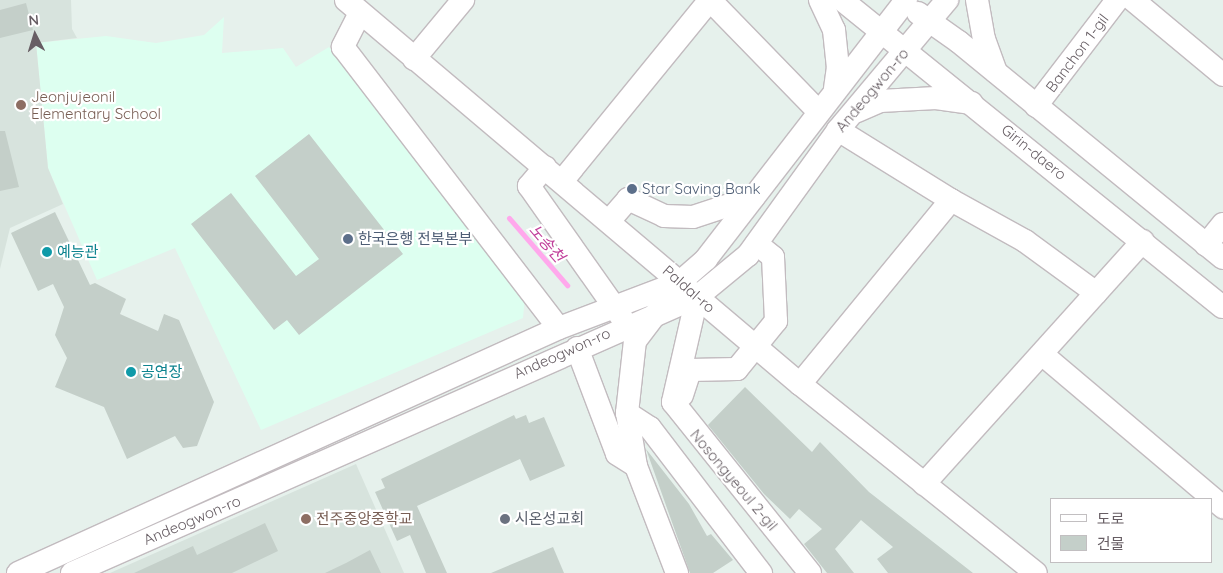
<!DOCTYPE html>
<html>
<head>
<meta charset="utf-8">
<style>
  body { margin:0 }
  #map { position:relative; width:1223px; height:573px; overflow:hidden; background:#e6f1ec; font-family:Quicksand,"Noto Sans KR",sans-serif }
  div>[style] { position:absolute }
  .commercial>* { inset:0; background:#ddfff0 }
  .education>* { inset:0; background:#d7e3dd }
  .stream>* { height:5px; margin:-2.5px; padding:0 2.5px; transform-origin:2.5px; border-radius:2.5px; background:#ffa8ec }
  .building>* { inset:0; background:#c4cfc9 }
  .roads { filter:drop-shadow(1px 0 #c2bbbf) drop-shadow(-1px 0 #c2bbbf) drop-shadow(0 1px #c2bbbf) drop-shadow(0 -1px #c2bbbf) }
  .minor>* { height:22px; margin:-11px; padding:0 11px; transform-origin:11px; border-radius:11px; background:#fff }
  .dots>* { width:14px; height:14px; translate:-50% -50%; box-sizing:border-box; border:2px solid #fff; border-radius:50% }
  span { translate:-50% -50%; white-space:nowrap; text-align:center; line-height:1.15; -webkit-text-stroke:4.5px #fff; paint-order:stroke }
  .street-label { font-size:15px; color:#675e64 }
  .education-label { font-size:15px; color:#785e54 }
  .left { translate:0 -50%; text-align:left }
  .service-label { font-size:15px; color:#4e5e75 }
  .culture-label { font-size:15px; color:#0d838f }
  .worship-label { font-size:15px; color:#5b616d }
  .water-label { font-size:16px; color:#c1409b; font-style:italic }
  .legend { position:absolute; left:1050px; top:498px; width:162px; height:65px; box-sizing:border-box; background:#fff; border:1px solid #c2bfc1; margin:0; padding:6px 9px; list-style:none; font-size:15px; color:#675e64 }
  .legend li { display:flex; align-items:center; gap:10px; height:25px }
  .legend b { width:25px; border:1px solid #c2bfc1 }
  .north { position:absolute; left:10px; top:10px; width:50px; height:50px; -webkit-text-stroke:4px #fff; paint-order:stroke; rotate:355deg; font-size:14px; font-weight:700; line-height:20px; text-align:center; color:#675e64 }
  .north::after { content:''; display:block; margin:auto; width:18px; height:22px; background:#675e64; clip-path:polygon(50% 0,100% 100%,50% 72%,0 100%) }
</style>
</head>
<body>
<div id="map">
  <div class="commercial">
    <div style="clip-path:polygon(224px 17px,222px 53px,283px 48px,296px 67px,329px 47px,525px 296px,523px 318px,261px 430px,175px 248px,97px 280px,48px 168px,36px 43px,106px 36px,156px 43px,204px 35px)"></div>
  </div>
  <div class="education">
    <div style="clip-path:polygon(0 0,71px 0,72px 29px,77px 38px,36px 43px,48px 168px,63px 204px,10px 228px,0 269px)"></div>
    <div style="clip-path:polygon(356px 464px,404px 573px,110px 573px)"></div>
  </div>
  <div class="stream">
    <div style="left:509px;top:218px;width:89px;rotate:49.1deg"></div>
  </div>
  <div class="building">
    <div style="clip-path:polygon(26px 3px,33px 30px,0 38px,0 10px)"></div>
    <div style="clip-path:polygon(0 131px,5px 131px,19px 187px,0 191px)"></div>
    <div style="clip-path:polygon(309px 134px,403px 254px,299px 335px,287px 320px,274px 330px,191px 224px,231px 193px,296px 276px,319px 259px,255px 176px)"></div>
    <div style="clip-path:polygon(55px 212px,90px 285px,95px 283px,126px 299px,120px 314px,158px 331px,164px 314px,179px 320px,214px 402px,197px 446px,183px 448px,175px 436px,127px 459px,104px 407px,55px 387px,67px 358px,55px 335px,64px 307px,53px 284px,38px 291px,11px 233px)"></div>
    <div style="clip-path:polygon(745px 387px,812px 452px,820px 442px,869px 492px,973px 573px,888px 573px,877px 559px,893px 547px,861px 520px,835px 549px,854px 573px,827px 573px,804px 544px,822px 529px,799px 509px,790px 519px,764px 494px,708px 425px)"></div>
    <div style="clip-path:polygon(514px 415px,516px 419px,526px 415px,529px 423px,544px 417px,565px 466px,530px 481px,520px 459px,417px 506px,447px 573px,426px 573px,410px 535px,397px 541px,375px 492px,385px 488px,381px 479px)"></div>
    <div style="clip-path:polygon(646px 449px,689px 504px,707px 536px,711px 534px,733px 560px,713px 573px,690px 573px)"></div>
    <div style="clip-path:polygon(265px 523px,278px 551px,232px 573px,134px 573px,193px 546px,197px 555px)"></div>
    <div style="clip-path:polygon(553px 547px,564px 573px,491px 573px)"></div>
    <div style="clip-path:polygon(370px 550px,381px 573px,325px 573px,346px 563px)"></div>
  </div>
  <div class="roads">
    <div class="minor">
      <div style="left:346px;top:0;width:595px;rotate:40.23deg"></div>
      <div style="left:800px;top:384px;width:302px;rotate:38.7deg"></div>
      <div style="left:710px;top:0;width:153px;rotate:45.8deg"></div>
      <div style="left:820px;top:0;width:33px;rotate:65deg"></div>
      <div style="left:834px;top:30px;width:37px;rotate:84deg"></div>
      <div style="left:838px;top:67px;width:21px;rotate:98deg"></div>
      <div style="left:842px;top:0;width:489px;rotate:38.9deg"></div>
      <div style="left:977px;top:0;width:40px;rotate:80deg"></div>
      <div style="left:984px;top:39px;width:35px;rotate:70deg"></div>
      <div style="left:1133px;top:0;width:117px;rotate:39.8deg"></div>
      <div style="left:918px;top:13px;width:50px;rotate:35.3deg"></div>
      <div style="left:959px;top:42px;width:341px;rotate:39.3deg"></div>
      <div style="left:359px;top:15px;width:36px;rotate:117deg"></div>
      <div style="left:343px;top:47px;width:354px;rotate:52.5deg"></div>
      <div style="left:414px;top:59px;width:77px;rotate:-50.3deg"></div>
      <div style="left:1036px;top:106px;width:133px;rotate:-52.6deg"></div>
      <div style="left:857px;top:111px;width:25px;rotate:-23deg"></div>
      <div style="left:880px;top:101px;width:56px;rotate:-3.1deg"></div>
      <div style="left:936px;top:98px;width:36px;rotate:8deg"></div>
      <div style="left:545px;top:167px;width:25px;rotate:130deg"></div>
      <div style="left:529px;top:186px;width:161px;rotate:54.8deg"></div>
      <div style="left:563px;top:180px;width:232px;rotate:-50.8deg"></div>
      <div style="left:951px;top:200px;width:85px;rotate:29deg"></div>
      <div style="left:1025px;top:241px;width:88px;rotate:36.2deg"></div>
      <div style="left:610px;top:220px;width:28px;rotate:-49deg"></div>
      <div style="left:628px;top:199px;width:40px;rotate:25deg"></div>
      <div style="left:664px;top:216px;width:29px;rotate:2deg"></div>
      <div style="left:693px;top:217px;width:64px;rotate:-18.2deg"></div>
      <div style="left:1206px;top:245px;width:27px;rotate:-51deg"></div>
      <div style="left:697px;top:297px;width:108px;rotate:102.9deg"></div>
      <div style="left:673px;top:402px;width:219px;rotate:51.3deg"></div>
      <div style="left:577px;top:348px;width:113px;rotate:69.3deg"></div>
      <div style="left:617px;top:454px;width:22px;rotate:32deg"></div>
      <div style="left:1043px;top:355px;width:236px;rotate:40.2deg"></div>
      <div style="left:800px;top:384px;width:238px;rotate:-50.6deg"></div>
      <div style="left:951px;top:200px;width:133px;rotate:-148.2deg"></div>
      <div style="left:682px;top:395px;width:26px;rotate:-72deg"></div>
      <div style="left:690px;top:370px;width:47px;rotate:-1.2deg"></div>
      <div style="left:737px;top:369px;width:62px;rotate:-50.9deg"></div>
      <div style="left:776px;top:321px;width:64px;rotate:-92.7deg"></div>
      <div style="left:773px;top:257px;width:21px;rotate:-141deg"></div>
      <div style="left:627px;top:413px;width:27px;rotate:33deg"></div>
      <div style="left:650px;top:428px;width:183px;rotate:52.6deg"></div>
      <div style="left:924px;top:484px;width:327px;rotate:-48deg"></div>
      <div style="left:18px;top:573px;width:594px;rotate:-24.36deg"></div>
      <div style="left:559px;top:328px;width:129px;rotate:-20.8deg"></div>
      <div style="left:72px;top:573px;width:683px;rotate:-23.83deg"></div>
      <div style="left:697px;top:297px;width:66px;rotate:-39.5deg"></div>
      <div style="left:748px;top:255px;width:154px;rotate:-54.2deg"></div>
      <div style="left:838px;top:130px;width:170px;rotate:-50deg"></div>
      <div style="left:677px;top:573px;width:115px;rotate:-111deg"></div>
      <div style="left:636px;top:466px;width:54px;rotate:-99.6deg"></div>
      <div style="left:627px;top:413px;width:72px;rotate:-83.7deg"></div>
      <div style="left:635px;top:341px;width:74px;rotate:-52.7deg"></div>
      <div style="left:680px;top:282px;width:35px;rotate:-41deg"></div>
      <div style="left:706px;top:259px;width:327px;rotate:-52.3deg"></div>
    </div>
  </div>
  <div class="dots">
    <div style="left:21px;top:105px;background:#8d6e63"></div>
    <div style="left:632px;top:189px;background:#5c6f8a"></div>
    <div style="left:348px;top:239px;background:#5c6f8a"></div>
    <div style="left:47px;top:252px;background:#0f9aa8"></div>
    <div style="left:131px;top:372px;background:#0f9aa8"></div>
    <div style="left:306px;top:519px;background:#8d6e63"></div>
    <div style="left:505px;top:519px;background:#6b7280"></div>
  </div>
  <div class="street-label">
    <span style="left:1077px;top:53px;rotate:-53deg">Banchon 1-gil</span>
    <span style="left:872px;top:90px;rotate:-50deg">Andeogwon-ro</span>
    <span style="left:1034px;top:152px;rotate:39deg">Girin-daero</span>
    <span style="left:689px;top:289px;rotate:41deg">Paldal-ro</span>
    <span style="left:562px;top:353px;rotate:-24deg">Andeogwon-ro</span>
    <span style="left:734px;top:480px;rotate:50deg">Nosongyeoul 2-gil</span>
    <span style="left:192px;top:520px;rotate:-23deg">Andeogwon-ro</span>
  </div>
  <div class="education-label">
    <span class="left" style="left:31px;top:105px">Jeonjujeonil<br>Elementary School</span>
    <span class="left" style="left:316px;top:519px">전주중앙중학교</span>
  </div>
  <div class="service-label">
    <span class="left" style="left:642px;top:189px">Star Saving Bank</span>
    <span class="left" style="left:358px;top:239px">한국은행 전북본부</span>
  </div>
  <div class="culture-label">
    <span class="left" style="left:57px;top:252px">예능관</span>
    <span class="left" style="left:141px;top:372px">공연장</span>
  </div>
  <div class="worship-label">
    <span class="left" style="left:515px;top:519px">시온성교회</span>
  </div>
  <div class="water-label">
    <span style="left:547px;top:243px;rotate:49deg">노송천</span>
  </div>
  <ul class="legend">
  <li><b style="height:6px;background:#fff"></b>도로</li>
  <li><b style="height:14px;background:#c4cfc9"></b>건물</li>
  </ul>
  <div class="north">N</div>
</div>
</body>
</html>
